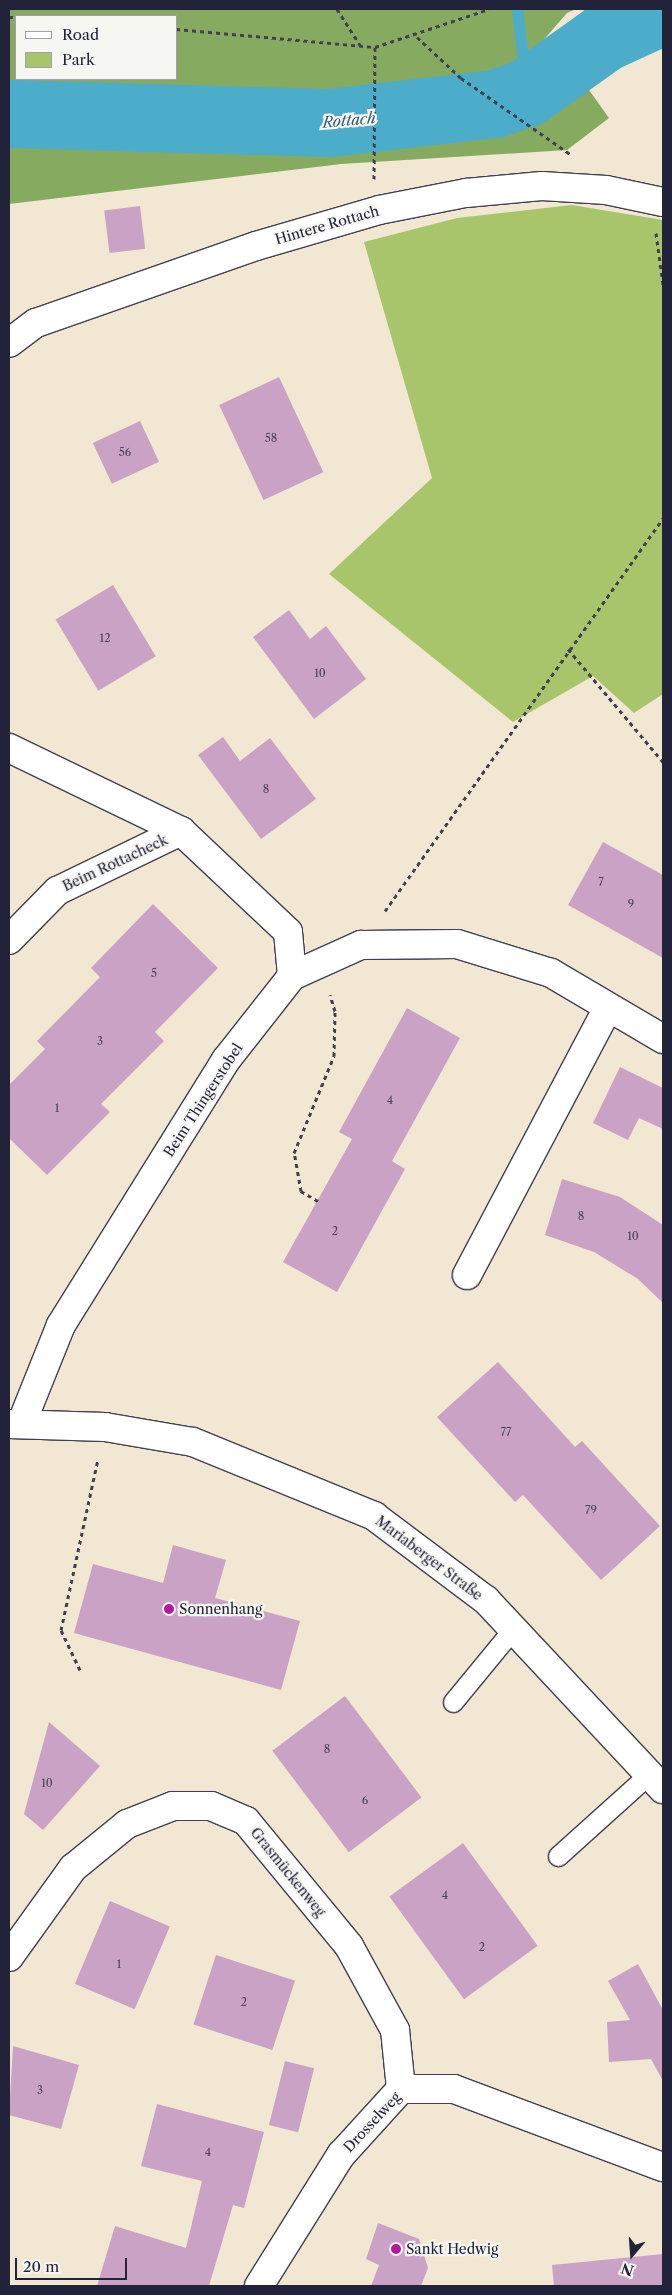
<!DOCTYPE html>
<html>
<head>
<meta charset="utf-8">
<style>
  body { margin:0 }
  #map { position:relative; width:672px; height:2295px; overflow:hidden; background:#f1e7d2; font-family:"Libre Caslon Text",serif }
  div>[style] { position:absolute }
  .green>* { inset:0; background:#a9c56c }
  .forest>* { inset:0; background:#86aa60 }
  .stream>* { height:11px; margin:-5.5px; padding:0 5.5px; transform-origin:5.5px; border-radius:5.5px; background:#4badca }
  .river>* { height:68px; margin:-34px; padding:0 34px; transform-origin:34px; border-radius:34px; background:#4badca }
  .building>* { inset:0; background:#c9a2c5; transform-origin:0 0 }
  .path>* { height:3px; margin-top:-1.5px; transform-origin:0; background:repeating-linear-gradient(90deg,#414052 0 4px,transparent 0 8px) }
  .roads { filter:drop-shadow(1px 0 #414052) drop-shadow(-1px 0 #414052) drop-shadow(0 1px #414052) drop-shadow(0 -1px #414052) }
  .service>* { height:19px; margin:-9.5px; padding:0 9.5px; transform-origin:9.5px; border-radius:9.5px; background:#fff }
  .minor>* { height:28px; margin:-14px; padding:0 14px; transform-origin:14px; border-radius:14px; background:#fff }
  .dots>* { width:14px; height:14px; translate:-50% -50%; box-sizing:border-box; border:2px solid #f6f6f2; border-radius:50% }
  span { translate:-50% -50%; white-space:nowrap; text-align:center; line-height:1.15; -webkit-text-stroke:4.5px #f6f6f2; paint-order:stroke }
  .number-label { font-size:11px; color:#4c425e }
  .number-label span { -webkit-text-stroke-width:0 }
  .street-label { font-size:14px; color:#22223b }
  .poi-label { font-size:14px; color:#22223b }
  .left { translate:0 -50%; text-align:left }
  .water-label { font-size:15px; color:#325a74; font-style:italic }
  .frame { position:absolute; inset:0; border:10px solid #22223b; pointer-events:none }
  .legend { position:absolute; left:15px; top:15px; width:162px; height:65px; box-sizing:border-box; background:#f6f6f2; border:1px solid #a1a1a9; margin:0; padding:6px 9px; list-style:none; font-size:15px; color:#22223b }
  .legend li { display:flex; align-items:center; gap:10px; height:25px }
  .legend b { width:25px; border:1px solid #a1a1a9 }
  .north { position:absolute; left:607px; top:2230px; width:50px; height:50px; -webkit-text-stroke:4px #f6f6f2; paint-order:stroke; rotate:198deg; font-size:14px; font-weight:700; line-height:20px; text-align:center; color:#22223b }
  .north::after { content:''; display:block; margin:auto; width:18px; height:22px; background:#22223b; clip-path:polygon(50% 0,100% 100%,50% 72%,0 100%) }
  .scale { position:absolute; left:15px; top:2258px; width:112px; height:22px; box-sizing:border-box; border:2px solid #22223b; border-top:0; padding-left:6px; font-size:15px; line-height:18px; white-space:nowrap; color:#22223b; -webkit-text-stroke:4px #f6f6f2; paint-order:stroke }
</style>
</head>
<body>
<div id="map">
  <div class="green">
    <div style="clip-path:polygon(572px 205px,663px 220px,663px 694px,634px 713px,593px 676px,513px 722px,329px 574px,432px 478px,364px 242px,457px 218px)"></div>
  </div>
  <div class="forest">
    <div style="clip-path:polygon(evenodd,9px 9px,576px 9px,567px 13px,506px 83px,589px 90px,609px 118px,567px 150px,341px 164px,9px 204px,9px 9px,16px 16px,176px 16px,176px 79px,16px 79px,16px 16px)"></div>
  </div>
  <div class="stream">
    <div style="left:517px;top:9px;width:85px;rotate:83.2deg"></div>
  </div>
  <div class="river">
    <div style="left:9px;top:114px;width:321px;rotate:1.6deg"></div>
    <div style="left:330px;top:123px;width:166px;rotate:-6.6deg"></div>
    <div style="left:495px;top:104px;width:34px;rotate:-19deg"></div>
    <div style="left:527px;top:93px;width:95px;rotate:-35.5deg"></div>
    <div style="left:604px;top:38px;width:65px;rotate:-24.6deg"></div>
  </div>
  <div class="building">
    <div style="left:140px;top:206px;width:43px;height:36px;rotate:83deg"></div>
    <div style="left:279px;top:377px;width:105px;height:66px;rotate:65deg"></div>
    <div style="left:140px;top:421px;width:45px;height:52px;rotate:65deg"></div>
    <div style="left:113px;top:585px;width:83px;height:67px;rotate:59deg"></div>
    <div style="clip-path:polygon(289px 610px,310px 639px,326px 626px,366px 679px,314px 719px,253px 637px)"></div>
    <div style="clip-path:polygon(223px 737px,240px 761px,270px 738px,316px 799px,261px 839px,198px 755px)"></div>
    <div style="clip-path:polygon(603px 842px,663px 875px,663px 958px,568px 905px)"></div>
    <div style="clip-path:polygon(153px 904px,218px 968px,155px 1032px,164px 1041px,101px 1104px,110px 1112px,47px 1175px,9px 1138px,9px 1085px,45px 1049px,37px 1041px,100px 977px,91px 968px)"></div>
    <div style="clip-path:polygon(407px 1008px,460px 1038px,392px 1161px,405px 1169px,337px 1292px,283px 1262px,352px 1139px,339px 1132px)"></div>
    <div style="clip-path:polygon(620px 1067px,663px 1088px,663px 1129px,639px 1118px,628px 1140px,593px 1123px)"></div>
    <div style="clip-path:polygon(562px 1179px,620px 1197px,663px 1225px,663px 1303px,638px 1279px,594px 1252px,545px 1235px)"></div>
    <div style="clip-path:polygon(498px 1362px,575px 1447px,582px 1441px,660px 1526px,601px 1580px,523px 1495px,515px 1502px,437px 1417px)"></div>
    <div style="clip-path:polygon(173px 1545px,226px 1560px,215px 1598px,300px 1621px,281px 1690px,74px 1633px,93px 1564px,163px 1583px)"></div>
    <div style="left:345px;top:1696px;width:127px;height:91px;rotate:53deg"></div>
    <div style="clip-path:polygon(49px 1722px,100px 1766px,43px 1830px,24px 1814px)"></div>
    <div style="left:463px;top:1843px;width:127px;height:91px;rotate:54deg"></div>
    <div style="left:110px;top:1901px;width:65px;height:90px;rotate:23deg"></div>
    <div style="left:216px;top:1955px;width:83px;height:73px;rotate:18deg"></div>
    <div style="clip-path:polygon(638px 1964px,663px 2010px,663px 2081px,651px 2059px,609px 2062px,607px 2022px,630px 2020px,608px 1981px)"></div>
    <div style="clip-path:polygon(13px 2046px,79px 2065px,61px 2129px,9px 2115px)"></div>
    <div style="left:285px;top:2061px;width:30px;height:66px;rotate:14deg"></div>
    <div style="clip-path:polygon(157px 2104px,264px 2132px,244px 2208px,233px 2205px,209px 2286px,97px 2286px,115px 2226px,186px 2248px,202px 2181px,141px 2166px)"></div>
    <div style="clip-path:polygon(378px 2223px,419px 2239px,428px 2268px,421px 2286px,371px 2286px,379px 2265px,366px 2259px)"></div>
    <div style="clip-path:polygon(663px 2254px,663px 2286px,554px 2286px,552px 2265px)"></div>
  </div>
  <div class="path">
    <div style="left:337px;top:9px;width:43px;rotate:57.4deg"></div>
    <div style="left:9px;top:17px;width:7px"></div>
    <div style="left:176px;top:29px;width:200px;rotate:5.2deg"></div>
    <div style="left:375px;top:47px;width:120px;rotate:-18.4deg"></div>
    <div style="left:417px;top:37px;width:60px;rotate:43deg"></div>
    <div style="left:461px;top:78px;width:133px;rotate:34.9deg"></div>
    <div style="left:374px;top:179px;width:132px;rotate:-89.6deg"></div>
    <div style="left:656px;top:233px;width:52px;rotate:82.3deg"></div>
    <div style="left:568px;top:649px;width:148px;rotate:49.9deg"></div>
    <div style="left:385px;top:911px;width:481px;rotate:-54.7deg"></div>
    <div style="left:318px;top:1201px;width:20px;rotate:-150deg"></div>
    <div style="left:301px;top:1191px;width:39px;rotate:-100deg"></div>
    <div style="left:294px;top:1153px;width:105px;rotate:-67.6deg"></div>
    <div style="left:334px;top:1056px;width:45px;rotate:-88.7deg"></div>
    <div style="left:335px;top:1011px;width:17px;rotate:-107deg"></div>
    <div style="left:80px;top:1670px;width:44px;rotate:-115.4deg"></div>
    <div style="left:61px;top:1630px;width:175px;rotate:-77.8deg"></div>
  </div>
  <div class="roads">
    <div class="service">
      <div style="left:453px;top:1702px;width:94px;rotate:-50.6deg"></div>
      <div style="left:558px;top:1856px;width:122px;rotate:-42deg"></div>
    </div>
    <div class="minor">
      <div style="left:9px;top:343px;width:34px;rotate:-37deg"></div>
      <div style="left:36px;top:323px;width:233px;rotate:-19.3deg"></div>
      <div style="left:256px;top:246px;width:128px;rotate:-16.3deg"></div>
      <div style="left:379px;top:210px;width:89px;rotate:-11.1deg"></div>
      <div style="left:466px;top:193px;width:76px;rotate:-5.3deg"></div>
      <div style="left:542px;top:186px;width:64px;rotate:3.6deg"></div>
      <div style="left:606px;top:190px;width:58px;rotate:11.9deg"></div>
      <div style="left:9px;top:748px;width:191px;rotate:25.8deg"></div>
      <div style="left:181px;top:831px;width:147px;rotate:43.3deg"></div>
      <div style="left:288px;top:932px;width:44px;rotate:84.8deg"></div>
      <div style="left:9px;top:940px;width:69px;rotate:-45.6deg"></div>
      <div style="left:57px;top:891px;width:138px;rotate:-25.8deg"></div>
      <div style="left:467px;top:1275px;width:302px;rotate:-62.2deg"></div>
      <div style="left:22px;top:1422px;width:105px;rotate:-68.1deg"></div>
      <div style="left:61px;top:1325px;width:312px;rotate:-58.1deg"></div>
      <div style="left:226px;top:1060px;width:107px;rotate:-51.8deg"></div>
      <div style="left:292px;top:976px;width:76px;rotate:-24.2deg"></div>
      <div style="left:361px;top:945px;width:96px;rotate:-0.6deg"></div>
      <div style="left:457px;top:944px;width:98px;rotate:17.1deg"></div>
      <div style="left:551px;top:973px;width:130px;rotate:30.5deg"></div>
      <div style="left:9px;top:1424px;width:96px;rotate:1.8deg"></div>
      <div style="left:105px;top:1427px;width:89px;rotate:9.7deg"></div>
      <div style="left:193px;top:1442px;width:196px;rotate:22.2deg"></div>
      <div style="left:374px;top:1516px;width:140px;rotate:36.9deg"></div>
      <div style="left:486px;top:1600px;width:259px;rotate:46.9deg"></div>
      <div style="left:9px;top:1957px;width:110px;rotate:-54.3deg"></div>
      <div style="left:73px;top:1868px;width:70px;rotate:-39.2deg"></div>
      <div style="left:127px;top:1824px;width:49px;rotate:-21.4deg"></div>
      <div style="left:173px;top:1806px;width:38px"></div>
      <div style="left:211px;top:1806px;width:38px;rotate:23deg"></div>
      <div style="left:246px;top:1821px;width:162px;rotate:50.5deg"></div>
      <div style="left:349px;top:1946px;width:96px;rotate:61.3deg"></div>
      <div style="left:395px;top:2030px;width:59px;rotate:84.2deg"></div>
      <div style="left:259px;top:2286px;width:155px;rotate:-58deg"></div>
      <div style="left:341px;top:2155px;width:89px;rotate:-47.7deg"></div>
      <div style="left:401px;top:2089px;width:53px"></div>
      <div style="left:454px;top:2089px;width:223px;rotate:20.5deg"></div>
    </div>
  </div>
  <div class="dots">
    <div style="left:169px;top:1609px;background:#b5179e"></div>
    <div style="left:396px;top:2249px;background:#b5179e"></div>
  </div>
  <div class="number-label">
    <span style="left:271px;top:438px">58</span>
    <span style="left:125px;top:452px">56</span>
    <span style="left:105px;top:638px">12</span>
    <span style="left:320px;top:673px">10</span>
    <span style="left:266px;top:789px">8</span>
    <span style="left:601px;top:882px">7</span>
    <span style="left:631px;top:904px">9</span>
    <span style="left:154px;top:973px">5</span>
    <span style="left:100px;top:1041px">3</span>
    <span style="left:390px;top:1100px">4</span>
    <span style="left:57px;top:1108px">1</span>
    <span style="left:581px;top:1216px">8</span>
    <span style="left:335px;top:1231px">2</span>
    <span style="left:633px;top:1236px">10</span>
    <span style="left:506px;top:1432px">77</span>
    <span style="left:591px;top:1510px">79</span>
    <span style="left:327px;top:1749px">8</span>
    <span style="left:47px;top:1783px">10</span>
    <span style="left:365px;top:1800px">6</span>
    <span style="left:445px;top:1895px">4</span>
    <span style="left:482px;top:1947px">2</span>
    <span style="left:119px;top:1964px">1</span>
    <span style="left:244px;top:2002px">2</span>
    <span style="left:40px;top:2090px">3</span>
    <span style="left:208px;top:2152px">4</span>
  </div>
  <div class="street-label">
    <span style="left:327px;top:225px;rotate:-16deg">Hintere Rottach</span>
    <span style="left:115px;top:863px;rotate:-25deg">Beim Rottacheck</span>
    <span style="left:203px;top:1100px;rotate:-57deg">Beim Thingerstobel</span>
    <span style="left:429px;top:1558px;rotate:37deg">Mariaberger Straße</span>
    <span style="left:288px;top:1872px;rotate:51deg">Grasmückenweg</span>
    <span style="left:372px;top:2122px;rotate:-47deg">Drosselweg</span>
  </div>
  <div class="poi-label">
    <span class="left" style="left:179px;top:1609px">Sonnenhang</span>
    <span class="left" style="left:406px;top:2249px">Sankt Hedwig</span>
  </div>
  <div class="water-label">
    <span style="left:349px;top:120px;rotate:-5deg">Rottach</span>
  </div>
  <div class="frame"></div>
  <ul class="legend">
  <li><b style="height:6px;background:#fff"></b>Road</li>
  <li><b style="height:14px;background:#a9c56c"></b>Park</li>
  </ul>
  <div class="north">N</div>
  <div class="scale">20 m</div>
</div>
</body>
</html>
